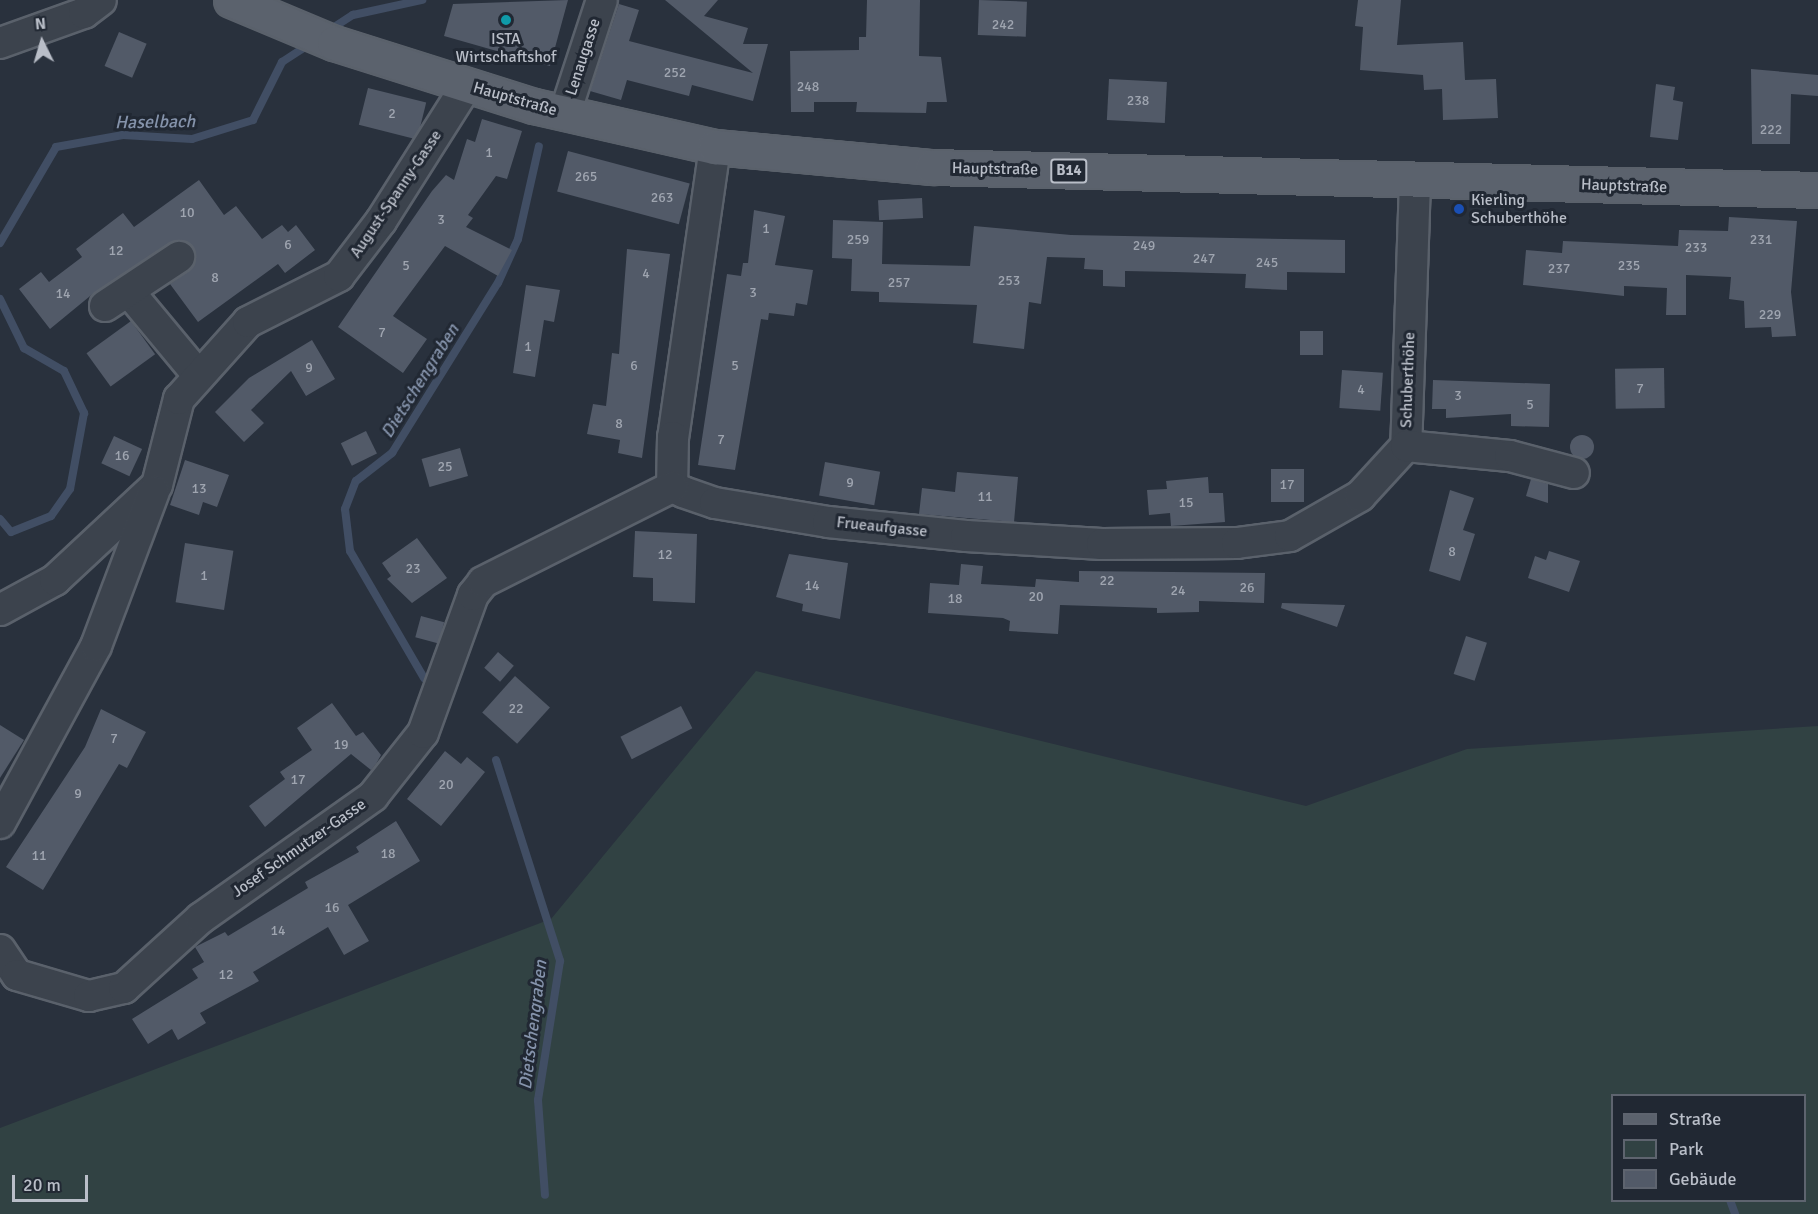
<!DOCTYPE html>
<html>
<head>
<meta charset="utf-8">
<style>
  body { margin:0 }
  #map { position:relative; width:1818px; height:1214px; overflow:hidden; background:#29313d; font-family:Signika,sans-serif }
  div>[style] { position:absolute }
  .green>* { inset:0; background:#314243 }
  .stream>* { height:8px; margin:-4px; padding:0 4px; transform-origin:4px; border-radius:4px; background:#414e64 }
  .building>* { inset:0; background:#525a68; transform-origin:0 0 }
  .round { border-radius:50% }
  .roads { filter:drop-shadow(2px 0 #5a616b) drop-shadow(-2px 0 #5a616b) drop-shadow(0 2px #5a616b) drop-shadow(0 -2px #5a616b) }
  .minor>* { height:30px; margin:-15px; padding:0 15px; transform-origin:15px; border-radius:15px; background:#3c434d }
  .major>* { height:33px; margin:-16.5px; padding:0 16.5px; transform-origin:16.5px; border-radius:16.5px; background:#5b626d }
  .dots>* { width:16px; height:16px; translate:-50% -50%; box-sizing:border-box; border:3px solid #212833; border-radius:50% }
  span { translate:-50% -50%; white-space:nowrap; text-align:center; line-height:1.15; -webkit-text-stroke:6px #212833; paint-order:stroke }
  .number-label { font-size:14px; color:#9fa5b0 }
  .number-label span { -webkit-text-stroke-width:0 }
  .shield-label span { padding:2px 4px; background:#212833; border:2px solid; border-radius:4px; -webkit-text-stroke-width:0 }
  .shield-label { font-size:15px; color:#b9bec8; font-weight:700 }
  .poi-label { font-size:16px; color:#b9bec8 }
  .left { translate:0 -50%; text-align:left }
  .street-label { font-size:16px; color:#b9bec8 }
  .water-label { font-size:18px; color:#8593ab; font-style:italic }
  .legend { position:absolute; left:1611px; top:1094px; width:195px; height:108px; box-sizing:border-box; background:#212833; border:2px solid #5e646f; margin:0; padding:8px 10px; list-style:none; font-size:18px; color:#b9bec8 }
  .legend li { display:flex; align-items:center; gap:12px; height:30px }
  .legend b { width:30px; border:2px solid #5e646f }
  .north { position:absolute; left:12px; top:12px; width:60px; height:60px; -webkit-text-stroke:4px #212833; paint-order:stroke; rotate:355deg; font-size:16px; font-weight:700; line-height:24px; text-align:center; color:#b9bec8 }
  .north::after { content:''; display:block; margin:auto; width:21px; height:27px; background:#b9bec8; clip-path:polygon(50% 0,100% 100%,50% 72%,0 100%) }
  .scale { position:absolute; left:12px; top:1175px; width:76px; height:27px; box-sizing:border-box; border:3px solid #b9bec8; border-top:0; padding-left:8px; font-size:18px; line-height:21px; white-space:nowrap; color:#b9bec8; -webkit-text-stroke:4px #212833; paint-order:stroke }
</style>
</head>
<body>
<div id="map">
  <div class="green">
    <div style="clip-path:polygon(evenodd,756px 671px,1306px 806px,1467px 749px,1818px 726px,1818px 1214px,0 1214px,0 1128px,551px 919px,756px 671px,1612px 1096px,1804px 1096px,1804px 1200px,1612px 1200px,1612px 1096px)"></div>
  </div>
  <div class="stream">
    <div style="left:328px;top:31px;width:30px;rotate:-33deg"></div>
    <div style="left:353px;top:15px;width:71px;rotate:-12.3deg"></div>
    <div style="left:0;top:243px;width:111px;rotate:-59.7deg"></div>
    <div style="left:56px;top:147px;width:68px;rotate:-10.2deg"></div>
    <div style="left:123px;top:135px;width:69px;rotate:3.3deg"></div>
    <div style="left:192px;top:139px;width:64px;rotate:-17.3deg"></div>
    <div style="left:253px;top:120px;width:65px;rotate:-63.4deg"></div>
    <div style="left:282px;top:62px;width:35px;rotate:-33deg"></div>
    <div style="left:0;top:299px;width:55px;rotate:63.9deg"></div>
    <div style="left:24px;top:348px;width:46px;rotate:29.9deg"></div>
    <div style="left:64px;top:371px;width:47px;rotate:64.5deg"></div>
    <div style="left:84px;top:413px;width:77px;rotate:100.4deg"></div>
    <div style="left:70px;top:489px;width:33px;rotate:125deg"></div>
    <div style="left:51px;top:516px;width:43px;rotate:158.2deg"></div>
    <div style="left:11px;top:532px;width:17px;rotate:-130deg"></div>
    <div style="left:424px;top:678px;width:147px;rotate:-120.2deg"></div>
    <div style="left:350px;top:551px;width:42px;rotate:-96.8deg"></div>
    <div style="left:345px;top:509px;width:30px;rotate:-69deg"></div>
    <div style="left:356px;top:481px;width:46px;rotate:-37.9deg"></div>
    <div style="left:392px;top:453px;width:200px;rotate:-58.1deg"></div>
    <div style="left:498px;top:283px;width:48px;rotate:-65.6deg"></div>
    <div style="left:518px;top:239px;width:95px;rotate:-77.3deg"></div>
    <div style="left:496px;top:760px;width:211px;rotate:72.3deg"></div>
    <div style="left:560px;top:961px;width:141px;rotate:99deg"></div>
    <div style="left:538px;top:1100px;width:95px;rotate:85.8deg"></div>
    <div style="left:1730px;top:1200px;width:15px;rotate:70deg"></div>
  </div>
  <div class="building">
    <div style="clip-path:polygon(568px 0,550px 66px,444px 36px,453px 4px)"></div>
    <div style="clip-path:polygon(665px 0,718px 0,704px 16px,748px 28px,743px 44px,768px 44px,753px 101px,692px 85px,689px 96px,627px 80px,621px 100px,590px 91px,619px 4px,639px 10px,629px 41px,753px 73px)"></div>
    <div style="clip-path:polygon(867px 0,920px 0,919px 56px,941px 57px,947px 102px,927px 102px,926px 113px,856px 112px,857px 102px,814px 102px,814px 112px,791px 112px,790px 51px,859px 50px,859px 37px,866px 37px)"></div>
    <div style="left:979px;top:0;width:48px;height:35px;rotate:2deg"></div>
    <div style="clip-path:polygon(1358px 0,1401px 0,1397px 45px,1463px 42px,1465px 80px,1496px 79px,1498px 118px,1443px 120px,1442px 89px,1424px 90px,1423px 75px,1360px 70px,1363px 27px,1355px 26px)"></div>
    <div style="left:119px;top:32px;width:30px;height:37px;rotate:23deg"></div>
    <div style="clip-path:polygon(1751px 69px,1818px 75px,1818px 96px,1791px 94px,1790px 144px,1752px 144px)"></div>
    <div style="left:1109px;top:79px;width:58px;height:41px;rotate:3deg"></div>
    <div style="clip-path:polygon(1656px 84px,1675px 87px,1673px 100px,1683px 102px,1678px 140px,1650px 137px)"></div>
    <div style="left:368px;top:88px;width:60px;height:38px;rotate:14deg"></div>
    <div style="clip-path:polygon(482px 119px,522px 131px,507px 179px,496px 176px,468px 215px,473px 218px,466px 227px,512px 250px,498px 276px,445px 246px,393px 316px,427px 339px,403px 373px,338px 327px,432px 191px,446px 175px,454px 180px,467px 139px,475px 142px)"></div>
    <div style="left:568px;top:151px;width:126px;height:42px;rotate:15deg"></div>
    <div style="clip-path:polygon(199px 180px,224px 215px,236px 206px,262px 239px,282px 225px,288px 232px,296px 225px,315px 250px,285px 273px,278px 264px,198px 322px,170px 284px,189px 271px,196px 257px,187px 242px,177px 240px,95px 292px,50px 329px,19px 289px,41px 272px,49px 282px,82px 257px,76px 249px,123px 213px,134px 227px)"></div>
    <div style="left:922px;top:198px;width:20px;height:44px;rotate:87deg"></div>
    <div style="clip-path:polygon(754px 210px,785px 216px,775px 265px,813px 270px,807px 305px,796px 303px,794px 316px,769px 313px,768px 320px,761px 319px,735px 470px,698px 465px,727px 274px,741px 276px,743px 263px,748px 263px)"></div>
    <div style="clip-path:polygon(1729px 217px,1797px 221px,1791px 292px,1796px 336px,1772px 337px,1771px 327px,1745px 328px,1744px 301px,1729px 299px,1731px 277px,1686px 275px,1686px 315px,1666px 315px,1667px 288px,1624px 286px,1624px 296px,1523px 285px,1526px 250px,1562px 253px,1563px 241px,1678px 246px,1679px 230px,1728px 231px)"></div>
    <div style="clip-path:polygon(833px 220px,883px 222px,882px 264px,970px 266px,974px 226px,1071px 235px,1345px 240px,1345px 273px,1287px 272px,1287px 290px,1245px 288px,1246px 274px,1175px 272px,1125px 271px,1125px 287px,1103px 286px,1103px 270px,1084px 269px,1085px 258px,1047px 257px,1041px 304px,1029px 302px,1024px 349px,973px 343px,977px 305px,879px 302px,879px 292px,851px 291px,852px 259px,832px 258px)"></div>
    <div style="clip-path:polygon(627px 249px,670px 254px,642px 458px,618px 453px,620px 440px,587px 434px,593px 404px,606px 406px,612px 353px,619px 354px)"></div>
    <div style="clip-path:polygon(526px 285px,560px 290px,554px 322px,544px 320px,535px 377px,513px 373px)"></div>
    <div style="left:131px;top:321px;width:41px;height:55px;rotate:54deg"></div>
    <div style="left:1300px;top:331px;width:23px;height:24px"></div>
    <div style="clip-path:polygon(312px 340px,335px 379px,306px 396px,291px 371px,251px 410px,264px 423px,244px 442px,215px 412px,249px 378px)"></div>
    <div style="left:1664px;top:368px;width:40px;height:49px;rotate:89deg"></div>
    <div style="left:1342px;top:370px;width:41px;height:38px;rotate:4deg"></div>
    <div style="clip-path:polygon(1433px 380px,1550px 384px,1549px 427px,1511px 426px,1511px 414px,1446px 418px,1446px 409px,1432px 409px)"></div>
    <div style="left:366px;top:431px;width:25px;height:28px;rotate:64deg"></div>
    <div class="round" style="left:1570px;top:435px;width:24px;height:24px"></div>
    <div style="left:114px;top:436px;width:31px;height:30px;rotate:25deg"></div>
    <div style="left:460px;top:448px;width:29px;height:40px;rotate:74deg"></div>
    <div style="clip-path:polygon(185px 460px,229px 475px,217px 507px,203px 502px,199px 515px,170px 505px)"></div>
    <div style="left:825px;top:462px;width:56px;height:34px;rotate:10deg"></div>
    <div style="left:1271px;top:469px;width:33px;height:33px"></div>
    <div style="clip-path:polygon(957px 472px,1018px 477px,1014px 522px,919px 514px,922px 488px,955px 492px)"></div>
    <div style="clip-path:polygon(1208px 477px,1209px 493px,1223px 493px,1225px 522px,1171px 526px,1170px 513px,1149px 515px,1147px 490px,1167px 489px,1166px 481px)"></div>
    <div style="clip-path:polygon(1531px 479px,1548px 484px,1548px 503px,1526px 496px)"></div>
    <div style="clip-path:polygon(1450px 490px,1474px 498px,1463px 530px,1475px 534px,1460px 581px,1429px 571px)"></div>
    <div style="clip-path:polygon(635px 531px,697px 534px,695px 603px,653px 601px,653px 578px,633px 577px)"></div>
    <div style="clip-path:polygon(417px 538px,447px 578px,412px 603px,387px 579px,391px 576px,382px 563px)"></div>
    <div style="left:185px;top:543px;width:49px;height:60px;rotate:9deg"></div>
    <div style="clip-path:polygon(1549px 551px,1580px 561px,1569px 592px,1528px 578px,1535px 556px,1546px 560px)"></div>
    <div style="clip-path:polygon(789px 554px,848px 563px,840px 619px,802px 611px,803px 604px,776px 597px)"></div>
    <div style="clip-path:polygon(961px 564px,983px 566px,981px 584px,1035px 587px,1036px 579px,1079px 582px,1079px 571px,1265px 573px,1264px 603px,1199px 601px,1199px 612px,1157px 613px,1157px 608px,1060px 605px,1058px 634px,1009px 631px,1010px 621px,1003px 618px,928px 613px,930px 583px,959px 585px)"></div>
    <div style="clip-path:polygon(1282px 603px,1345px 605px,1337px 627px,1281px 608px)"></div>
    <div style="left:421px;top:616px;width:24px;height:22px;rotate:15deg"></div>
    <div style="left:1466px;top:636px;width:22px;height:40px;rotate:18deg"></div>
    <div style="left:498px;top:652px;width:21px;height:21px;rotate:41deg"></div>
    <div style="left:515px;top:676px;width:47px;height:49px;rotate:42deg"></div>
    <div style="clip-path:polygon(332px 703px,356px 736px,363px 732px,381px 755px,376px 764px,371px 770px,351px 754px,265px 827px,249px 806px,285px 779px,280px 772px,312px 750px,297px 728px)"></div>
    <div style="left:681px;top:706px;width:25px;height:68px;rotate:63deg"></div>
    <div style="clip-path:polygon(101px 709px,146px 732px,127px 768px,119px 764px,43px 890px,6px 867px,85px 747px)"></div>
    <div style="clip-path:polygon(0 725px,24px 740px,0 778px)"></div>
    <div style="clip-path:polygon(445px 751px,461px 764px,467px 757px,485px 772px,441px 826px,407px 799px)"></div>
    <div style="clip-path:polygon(396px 821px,420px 861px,348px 905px,369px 941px,344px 955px,328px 927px,253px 972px,259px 981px,200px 1013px,206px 1023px,178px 1040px,172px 1029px,148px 1044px,132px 1019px,198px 978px,192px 969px,204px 962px,195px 947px,225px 932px,228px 936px,308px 888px,305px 882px,359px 852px,356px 847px)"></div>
  </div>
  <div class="roads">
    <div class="minor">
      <div style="left:0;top:43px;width:89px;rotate:-19.7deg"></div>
      <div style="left:84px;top:13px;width:21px;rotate:-37deg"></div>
      <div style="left:565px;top:113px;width:119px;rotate:-71.9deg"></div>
      <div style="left:715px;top:147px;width:293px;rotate:98.2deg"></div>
      <div style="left:673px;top:437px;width:50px;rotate:91.1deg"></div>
      <div style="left:672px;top:487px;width:12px;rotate:24deg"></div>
      <div style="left:683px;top:492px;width:34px;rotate:19deg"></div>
      <div style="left:715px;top:503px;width:115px;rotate:9.5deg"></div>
      <div style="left:828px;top:522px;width:139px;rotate:5.8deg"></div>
      <div style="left:966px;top:536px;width:136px;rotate:3.4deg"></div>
      <div style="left:1102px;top:544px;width:135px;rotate:-0.4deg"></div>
      <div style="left:1237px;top:543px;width:53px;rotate:-7.5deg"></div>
      <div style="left:1290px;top:536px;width:81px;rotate:-29.7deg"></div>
      <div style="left:1360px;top:496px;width:68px;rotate:-47.4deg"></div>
      <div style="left:1415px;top:181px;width:265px;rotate:91.9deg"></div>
      <div style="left:1406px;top:446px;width:104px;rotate:5.5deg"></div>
      <div style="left:1510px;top:456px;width:66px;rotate:14.9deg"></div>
      <div style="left:130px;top:293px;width:108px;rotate:50.3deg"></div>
      <div style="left:105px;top:306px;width:89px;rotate:-33.5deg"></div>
      <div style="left:0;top:610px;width:63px;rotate:-28.6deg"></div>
      <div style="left:55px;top:580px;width:139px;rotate:-43deg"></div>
      <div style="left:157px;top:485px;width:89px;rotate:-75.7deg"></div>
      <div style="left:179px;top:399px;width:103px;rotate:-48.1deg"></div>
      <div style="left:248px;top:322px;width:102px;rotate:-26.8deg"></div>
      <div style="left:339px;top:276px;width:69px;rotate:-52.6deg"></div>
      <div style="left:381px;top:221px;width:161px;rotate:-57.7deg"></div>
      <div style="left:0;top:823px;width:201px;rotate:-61.5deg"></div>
      <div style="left:96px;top:646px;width:165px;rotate:-69.4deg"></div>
      <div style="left:0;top:950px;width:30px;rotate:56deg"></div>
      <div style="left:17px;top:975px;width:75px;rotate:16.3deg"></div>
      <div style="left:89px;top:996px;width:36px;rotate:-13deg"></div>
      <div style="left:124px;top:988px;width:104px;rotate:-42.3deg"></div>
      <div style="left:201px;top:918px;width:211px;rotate:-35.3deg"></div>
      <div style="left:373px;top:796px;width:80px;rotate:-51.6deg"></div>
      <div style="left:423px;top:733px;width:147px;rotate:-70.1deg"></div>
      <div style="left:473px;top:595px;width:16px;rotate:-52deg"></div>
      <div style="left:483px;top:582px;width:212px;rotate:-26.7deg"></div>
    </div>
    <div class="major">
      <div style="left:231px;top:0;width:112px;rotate:22.7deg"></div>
      <div style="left:334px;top:43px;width:210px;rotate:17.5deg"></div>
      <div style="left:534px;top:106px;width:186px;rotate:12.8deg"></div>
      <div style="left:715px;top:147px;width:218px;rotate:5.3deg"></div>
      <div style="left:932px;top:167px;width:886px;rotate:1.49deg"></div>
    </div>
  </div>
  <div class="dots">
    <div style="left:506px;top:20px;background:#0f9aa8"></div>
    <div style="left:1459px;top:209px;background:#1a4fb4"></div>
  </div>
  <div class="number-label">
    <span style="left:1003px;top:25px">242</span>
    <span style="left:675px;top:73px">252</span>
    <span style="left:808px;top:87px">248</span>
    <span style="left:1138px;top:101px">238</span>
    <span style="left:392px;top:114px">2</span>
    <span style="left:1771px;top:130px">222</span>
    <span style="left:489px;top:153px">1</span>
    <span style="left:586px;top:177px">265</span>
    <span style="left:662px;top:198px">263</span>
    <span style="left:187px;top:213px">10</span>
    <span style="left:441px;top:220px">3</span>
    <span style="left:766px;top:229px">1</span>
    <span style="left:858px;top:240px">259</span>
    <span style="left:1761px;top:240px">231</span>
    <span style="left:288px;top:245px">6</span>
    <span style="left:1144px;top:246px">249</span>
    <span style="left:1696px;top:248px">233</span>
    <span style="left:116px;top:251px">12</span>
    <span style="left:1204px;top:259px">247</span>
    <span style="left:1267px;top:263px">245</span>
    <span style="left:406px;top:266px">5</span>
    <span style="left:1629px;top:266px">235</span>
    <span style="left:1559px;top:269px">237</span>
    <span style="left:646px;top:274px">4</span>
    <span style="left:215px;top:278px">8</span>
    <span style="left:1009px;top:281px">253</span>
    <span style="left:899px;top:283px">257</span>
    <span style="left:753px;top:293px">3</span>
    <span style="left:63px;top:294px">14</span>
    <span style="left:1770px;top:315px">229</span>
    <span style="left:382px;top:333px">7</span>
    <span style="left:528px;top:347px">1</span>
    <span style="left:634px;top:366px">6</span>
    <span style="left:735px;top:366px">5</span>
    <span style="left:309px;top:368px">9</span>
    <span style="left:1640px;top:389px">7</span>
    <span style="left:1361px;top:390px">4</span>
    <span style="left:1458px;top:396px">3</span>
    <span style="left:1530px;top:405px">5</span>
    <span style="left:619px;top:424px">8</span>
    <span style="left:721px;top:440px">7</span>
    <span style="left:122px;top:456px">16</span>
    <span style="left:445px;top:467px">25</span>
    <span style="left:850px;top:483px">9</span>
    <span style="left:1287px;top:485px">17</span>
    <span style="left:199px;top:489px">13</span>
    <span style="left:985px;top:497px">11</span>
    <span style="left:1186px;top:503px">15</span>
    <span style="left:1452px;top:552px">8</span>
    <span style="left:665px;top:555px">12</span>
    <span style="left:413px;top:569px">23</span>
    <span style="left:204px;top:576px">1</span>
    <span style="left:1107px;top:581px">22</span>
    <span style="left:812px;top:586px">14</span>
    <span style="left:1247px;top:588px">26</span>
    <span style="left:1178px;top:591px">24</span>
    <span style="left:1036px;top:597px">20</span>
    <span style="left:955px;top:599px">18</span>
    <span style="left:516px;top:709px">22</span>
    <span style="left:114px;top:739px">7</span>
    <span style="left:341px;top:745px">19</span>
    <span style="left:298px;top:780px">17</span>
    <span style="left:446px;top:785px">20</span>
    <span style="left:78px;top:794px">9</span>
    <span style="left:388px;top:854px">18</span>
    <span style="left:39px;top:856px">11</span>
    <span style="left:332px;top:908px">16</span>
    <span style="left:278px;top:931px">14</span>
    <span style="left:226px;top:975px">12</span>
  </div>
  <div class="shield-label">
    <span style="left:1069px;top:171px">B14</span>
  </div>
  <div class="poi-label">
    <span style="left:506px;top:48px">ISTA<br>Wirtschaftshof</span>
    <span class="left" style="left:1471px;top:209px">Kierling<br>Schuberthöhe</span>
  </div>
  <div class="street-label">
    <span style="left:583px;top:57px;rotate:-72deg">Lenaugasse</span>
    <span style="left:515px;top:99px;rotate:16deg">Hauptstraße</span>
    <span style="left:995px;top:169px;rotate:1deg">Hauptstraße</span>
    <span style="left:1624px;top:186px;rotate:2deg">Hauptstraße</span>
    <span style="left:396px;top:194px;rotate:-56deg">August-Spanny-Gasse</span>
    <span style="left:1408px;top:380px;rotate:-88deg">Schuberthöhe</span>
    <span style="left:882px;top:527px;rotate:6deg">Frueaufgasse</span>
    <span style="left:299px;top:848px;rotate:-35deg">Josef Schmutzer-Gasse</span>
  </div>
  <div class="water-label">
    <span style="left:155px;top:122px;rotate:-1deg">Haselbach</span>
    <span style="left:420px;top:381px;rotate:-58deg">Dietschengraben</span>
    <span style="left:533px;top:1025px;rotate:-83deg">Dietschengraben</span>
  </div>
  <ul class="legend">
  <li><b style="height:8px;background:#5b626d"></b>Straße</li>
  <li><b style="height:16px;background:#314243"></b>Park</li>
  <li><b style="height:16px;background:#525a68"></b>Gebäude</li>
  </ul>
  <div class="north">N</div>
  <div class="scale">20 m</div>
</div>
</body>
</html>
